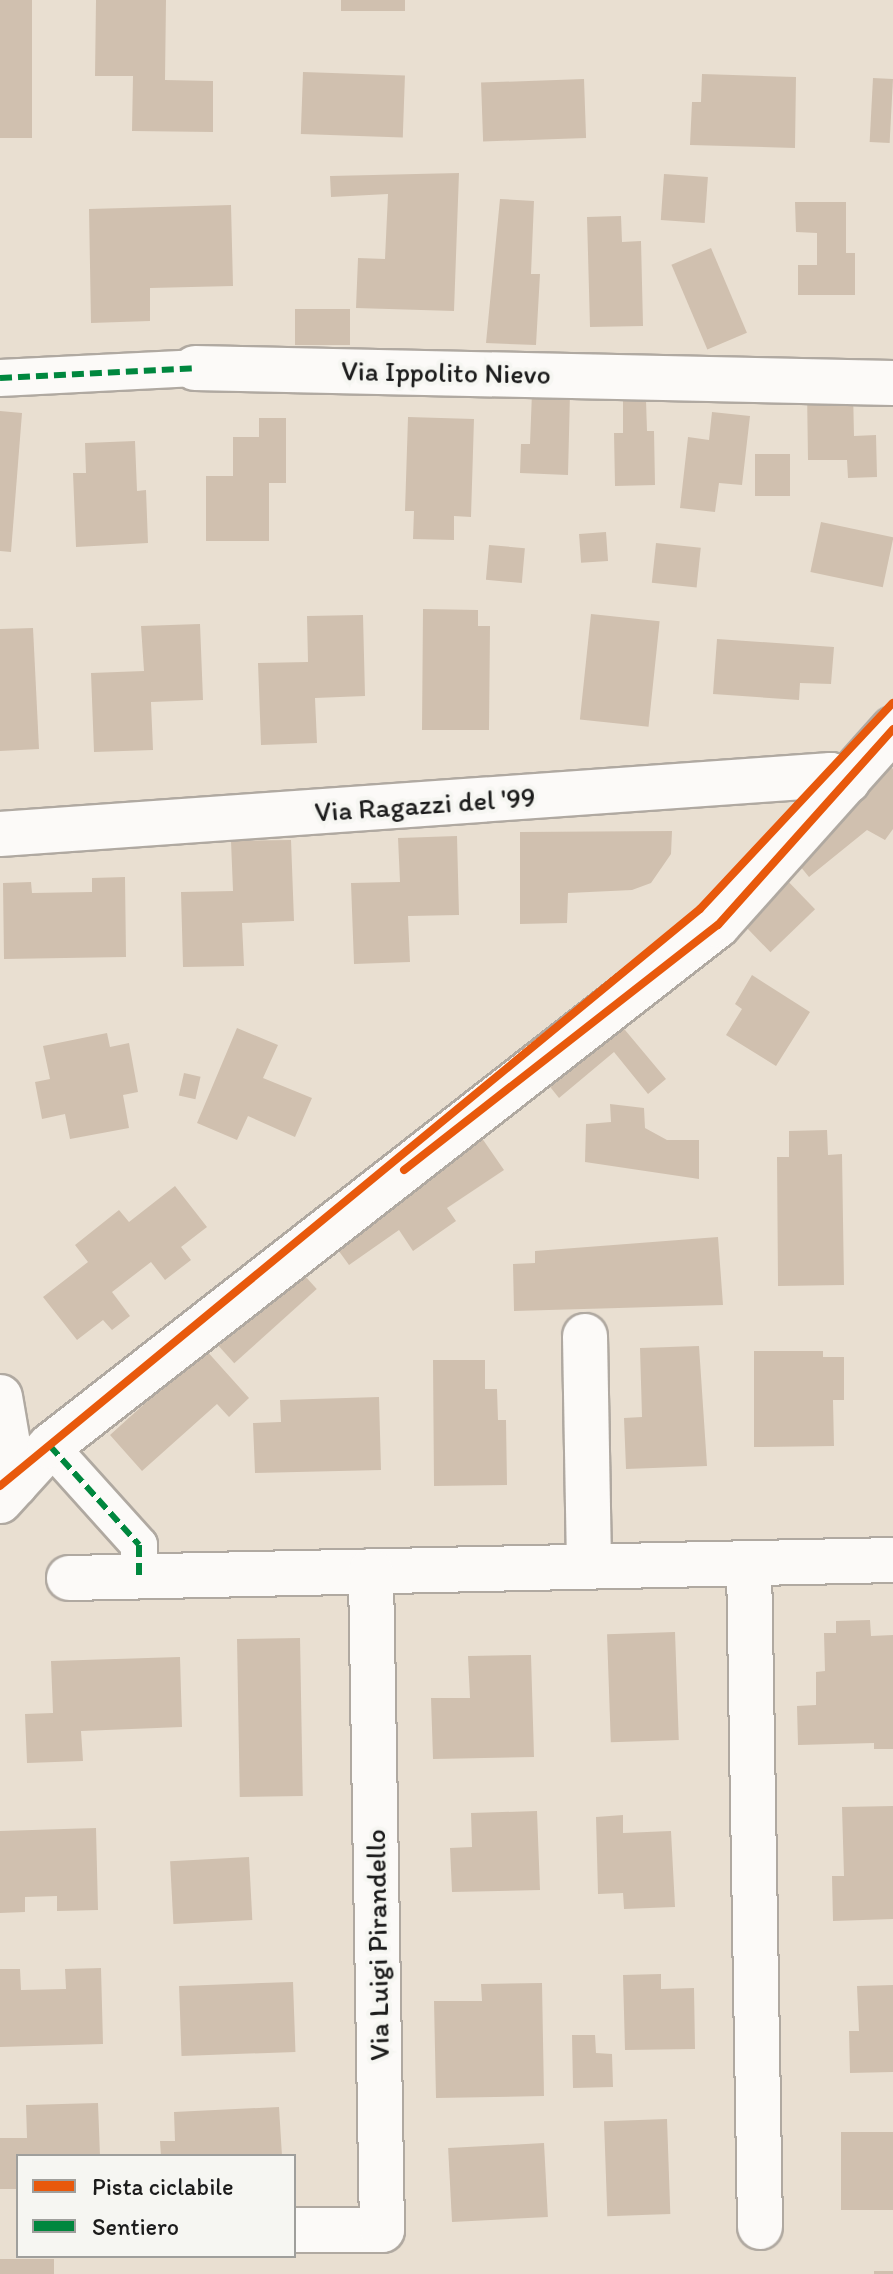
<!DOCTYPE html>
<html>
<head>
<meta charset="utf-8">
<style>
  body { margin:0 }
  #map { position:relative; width:893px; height:2274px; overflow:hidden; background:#e9dfd1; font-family:Itim,sans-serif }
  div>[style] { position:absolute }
  .building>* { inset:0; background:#d0c0af; transform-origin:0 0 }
  .roads { filter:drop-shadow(2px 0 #b0a9a1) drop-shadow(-2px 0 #b0a9a1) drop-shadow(0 2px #b0a9a1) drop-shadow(0 -2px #b0a9a1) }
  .pedestrian>* { height:36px; margin:-18px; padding:0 18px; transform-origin:18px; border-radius:18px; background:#fcfaf8 }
  .minor>* { height:44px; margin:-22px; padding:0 22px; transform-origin:22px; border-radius:22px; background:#fcfaf8 }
  .quiet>* { height:6px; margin-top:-3px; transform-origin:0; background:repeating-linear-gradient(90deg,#00873e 0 12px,transparent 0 18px) }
  .cycleway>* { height:8px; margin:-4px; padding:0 4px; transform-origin:4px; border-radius:4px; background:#e8590c }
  span { translate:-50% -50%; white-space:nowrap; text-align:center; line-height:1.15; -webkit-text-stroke:8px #f6f6f2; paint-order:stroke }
  .street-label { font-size:28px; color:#1c1c1c }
  .legend { position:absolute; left:16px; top:2154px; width:280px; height:104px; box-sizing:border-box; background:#f6f6f2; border:2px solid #9f9f9c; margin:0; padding:10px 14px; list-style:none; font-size:24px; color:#1c1c1c }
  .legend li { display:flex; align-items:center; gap:16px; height:40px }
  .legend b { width:40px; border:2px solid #9f9f9c }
</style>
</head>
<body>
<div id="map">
  <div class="building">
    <div style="left:0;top:0;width:32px;height:138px"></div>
    <div style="clip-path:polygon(96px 0,166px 0,165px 80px,213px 81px,213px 132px,132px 131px,133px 76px,95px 76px)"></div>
    <div style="left:341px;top:0;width:64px;height:11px"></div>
    <div style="left:303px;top:72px;width:102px;height:62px;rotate:2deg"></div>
    <div style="clip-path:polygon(702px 74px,796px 77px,795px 148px,690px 145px,692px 102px,701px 102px)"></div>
    <div style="left:873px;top:78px;width:20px;height:64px;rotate:3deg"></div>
    <div style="left:584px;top:79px;width:59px;height:103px;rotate:88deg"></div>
    <div style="clip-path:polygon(459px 173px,454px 311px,356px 308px,358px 258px,385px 259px,388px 194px,331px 197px,330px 176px)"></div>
    <div style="left:664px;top:174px;width:44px;height:46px;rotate:4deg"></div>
    <div style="clip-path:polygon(500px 199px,534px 201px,531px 274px,540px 274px,536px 345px,486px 343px)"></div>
    <div style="clip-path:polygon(795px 202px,846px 202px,846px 253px,855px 253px,855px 295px,798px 295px,798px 265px,817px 265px,817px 233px,796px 232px)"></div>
    <div style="clip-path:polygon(231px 205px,233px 286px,150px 288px,150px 321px,91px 323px,89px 209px)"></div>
    <div style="clip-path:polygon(621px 216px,622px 242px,641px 241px,643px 326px,590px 327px,587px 217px)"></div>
    <div style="left:711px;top:248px;width:92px;height:43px;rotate:67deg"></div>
    <div style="left:295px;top:309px;width:55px;height:36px"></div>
    <div style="clip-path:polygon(807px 390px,853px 390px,854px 436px,876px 435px,877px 477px,848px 478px,847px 460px,808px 460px)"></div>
    <div style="clip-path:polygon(532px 392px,570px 393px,568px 475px,520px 473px,521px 444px,530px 444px)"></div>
    <div style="clip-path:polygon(646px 400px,647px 431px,654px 431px,655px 485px,615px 486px,614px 433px,623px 433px,623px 401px)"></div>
    <div style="clip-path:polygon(0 411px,22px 413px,11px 552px,0 551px)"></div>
    <div style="clip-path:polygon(712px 412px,750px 416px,742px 485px,719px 483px,715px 512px,680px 508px,688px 437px,709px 440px)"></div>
    <div style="clip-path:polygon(408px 417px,474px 419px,471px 517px,454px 516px,454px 540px,413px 539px,414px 511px,405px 511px)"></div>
    <div style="clip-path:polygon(259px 418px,286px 418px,286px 483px,269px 483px,269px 541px,206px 541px,206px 476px,233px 476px,233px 437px,259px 437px)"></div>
    <div style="clip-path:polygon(135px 441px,137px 491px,146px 490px,148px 543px,76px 547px,73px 473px,86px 473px,85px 443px)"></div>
    <div style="left:755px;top:454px;width:35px;height:42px"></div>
    <div style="left:821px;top:522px;width:74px;height:51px;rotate:12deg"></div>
    <div style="left:606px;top:532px;width:29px;height:27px;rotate:86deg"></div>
    <div style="left:656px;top:543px;width:45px;height:40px;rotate:6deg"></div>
    <div style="left:489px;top:545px;width:36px;height:35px;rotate:5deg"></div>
    <div style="clip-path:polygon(423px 609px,478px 610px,478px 626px,490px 626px,489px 730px,422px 730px)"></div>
    <div style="left:591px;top:614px;width:69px;height:106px;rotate:6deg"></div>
    <div style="clip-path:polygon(363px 615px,365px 696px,315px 698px,317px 743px,261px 745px,258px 663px,308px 662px,307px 616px)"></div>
    <div style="clip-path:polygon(200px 624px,203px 700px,151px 702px,153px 750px,94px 752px,91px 673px,144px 671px,141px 626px)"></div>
    <div style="clip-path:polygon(33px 628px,39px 749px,0 751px,0 629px)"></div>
    <div style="clip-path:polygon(717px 639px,834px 647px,831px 684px,800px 683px,799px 700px,713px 694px)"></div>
    <div style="clip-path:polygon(883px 758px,893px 769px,893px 829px,885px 840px,867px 830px,809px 877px,791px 855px)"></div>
    <div style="clip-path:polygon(672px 831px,671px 854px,651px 883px,632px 890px,568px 893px,567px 923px,520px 924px,520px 832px)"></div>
    <div style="clip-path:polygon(457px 836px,459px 915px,408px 916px,410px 962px,354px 964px,351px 883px,400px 882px,398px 838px)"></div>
    <div style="clip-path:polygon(291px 840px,294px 921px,242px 923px,244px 966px,183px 967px,181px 892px,233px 891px,231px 841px)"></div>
    <div style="left:781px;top:874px;width:49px;height:62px;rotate:46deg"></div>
    <div style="clip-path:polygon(125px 877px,126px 957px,4px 959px,3px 883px,31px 882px,32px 893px,92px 892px,92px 878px)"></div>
    <div style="clip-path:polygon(752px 975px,810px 1012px,776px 1066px,726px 1035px,742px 1009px,735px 1004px)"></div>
    <div style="clip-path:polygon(615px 1018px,666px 1079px,648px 1094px,614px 1052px,559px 1098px,543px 1078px)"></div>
    <div style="clip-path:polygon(237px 1028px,278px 1045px,263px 1078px,312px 1098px,295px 1137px,248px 1116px,237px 1140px,197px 1123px)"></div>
    <div style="clip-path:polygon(107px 1033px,110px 1047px,129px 1043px,138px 1092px,123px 1095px,129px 1128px,70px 1139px,65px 1114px,42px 1119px,35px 1082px,50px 1079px,43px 1046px)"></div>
    <div style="left:184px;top:1073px;width:17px;height:23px;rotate:13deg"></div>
    <div style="clip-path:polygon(610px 1104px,644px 1108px,645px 1128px,667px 1140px,699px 1140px,699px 1179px,585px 1162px,586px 1124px,611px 1122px)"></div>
    <div style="clip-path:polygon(827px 1130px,828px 1155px,842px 1154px,844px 1285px,778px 1286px,777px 1157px,789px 1157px,789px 1131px)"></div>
    <div style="clip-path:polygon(477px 1131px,504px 1170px,447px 1208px,456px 1221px,413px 1251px,399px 1230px,349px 1265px,333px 1243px)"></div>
    <div style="clip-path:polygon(175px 1186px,207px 1227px,181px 1247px,191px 1260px,165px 1280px,151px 1262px,112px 1292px,130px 1316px,112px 1330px,103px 1320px,77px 1340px,43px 1297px,88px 1262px,75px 1245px,119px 1210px,129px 1222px)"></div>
    <div style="clip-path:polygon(718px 1237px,723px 1305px,514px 1311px,513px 1264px,535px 1263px,535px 1251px)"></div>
    <div style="left:296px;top:1266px;width:31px;height:111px;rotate:48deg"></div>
    <div style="clip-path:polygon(699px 1346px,707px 1466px,626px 1469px,624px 1418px,642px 1417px,640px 1348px)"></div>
    <div style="clip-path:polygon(205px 1349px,249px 1398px,229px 1417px,217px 1404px,142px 1471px,110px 1435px)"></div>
    <div style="clip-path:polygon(754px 1351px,823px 1351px,823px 1357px,844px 1357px,844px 1400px,833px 1400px,834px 1446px,754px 1447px)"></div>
    <div style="clip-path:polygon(433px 1360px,485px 1360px,485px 1389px,497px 1389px,498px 1420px,506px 1420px,507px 1485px,434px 1486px)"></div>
    <div style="clip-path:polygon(379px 1397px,381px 1470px,255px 1473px,253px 1423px,281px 1422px,280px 1400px)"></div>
    <div style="clip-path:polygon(870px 1620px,871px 1636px,893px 1635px,893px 1749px,874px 1749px,874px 1743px,798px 1745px,797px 1706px,816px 1705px,816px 1672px,825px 1671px,824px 1633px,836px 1633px,836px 1621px)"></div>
    <div style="left:675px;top:1632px;width:108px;height:68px;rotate:88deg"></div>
    <div style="left:300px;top:1638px;width:158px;height:63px;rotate:89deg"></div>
    <div style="clip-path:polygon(531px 1655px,534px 1757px,433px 1759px,431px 1698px,470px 1698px,468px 1656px)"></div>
    <div style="clip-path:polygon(180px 1657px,182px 1727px,81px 1731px,83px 1761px,27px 1763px,25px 1714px,53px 1713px,51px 1661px)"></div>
    <div style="clip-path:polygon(893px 1806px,893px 1919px,833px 1921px,832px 1876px,844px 1876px,842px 1807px)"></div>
    <div style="clip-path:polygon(537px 1811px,540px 1890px,452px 1892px,450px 1848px,472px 1847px,471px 1813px)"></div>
    <div style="clip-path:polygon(623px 1815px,623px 1833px,671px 1831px,675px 1907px,624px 1909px,623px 1893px,598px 1894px,596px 1817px)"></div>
    <div style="clip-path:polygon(96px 1828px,98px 1910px,57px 1911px,57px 1896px,25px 1897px,25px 1912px,0 1913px,0 1831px)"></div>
    <div style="left:249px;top:1857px;width:63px;height:79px;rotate:87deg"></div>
    <div style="clip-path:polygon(101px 1968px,103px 2044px,0 2047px,0 1969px,20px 1969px,21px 1990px,66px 1989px,65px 1969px)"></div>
    <div style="clip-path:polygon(661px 1974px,661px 1989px,694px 1988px,695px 2049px,625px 2050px,623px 1975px)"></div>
    <div style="left:293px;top:1982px;width:70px;height:114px;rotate:88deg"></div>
    <div style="clip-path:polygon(542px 1983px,544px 2096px,436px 2098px,434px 2001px,482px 2001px,481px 1984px)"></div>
    <div style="clip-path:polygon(893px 1985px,893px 2072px,850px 2073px,849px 2031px,859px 2031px,857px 1986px)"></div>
    <div style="clip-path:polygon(572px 2035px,595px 2035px,596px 2053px,612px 2054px,613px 2087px,573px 2088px)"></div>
    <div style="clip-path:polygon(98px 2103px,100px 2156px,18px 2156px,18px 2189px,0 2189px,0 2138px,27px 2138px,26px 2105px)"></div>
    <div style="clip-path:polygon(279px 2107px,282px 2156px,161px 2156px,160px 2141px,175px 2141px,174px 2112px)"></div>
    <div style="left:667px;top:2119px;width:95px;height:63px;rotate:88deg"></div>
    <div style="left:893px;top:2132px;width:78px;height:52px;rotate:90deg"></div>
    <div style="left:544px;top:2143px;width:74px;height:96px;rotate:87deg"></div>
    <div style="left:54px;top:2259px;width:15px;height:54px;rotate:90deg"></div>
    <div style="left:874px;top:2271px;width:19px;height:3px"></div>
  </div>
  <div class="roads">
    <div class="pedestrian">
      <div style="left:0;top:378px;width:195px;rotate:-2.9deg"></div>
      <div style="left:50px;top:1446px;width:133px;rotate:48deg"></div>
      <div style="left:139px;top:1545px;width:31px;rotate:90deg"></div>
    </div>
    <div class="minor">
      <div style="left:195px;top:368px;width:698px;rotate:1.23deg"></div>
      <div style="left:0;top:834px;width:833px;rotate:-4.06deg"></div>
      <div style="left:831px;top:775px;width:18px;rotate:19deg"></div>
      <div style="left:585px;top:1336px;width:230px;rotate:89deg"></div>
      <div style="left:0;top:1397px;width:89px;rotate:80.3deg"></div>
      <div style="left:0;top:1501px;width:74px;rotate:-47.7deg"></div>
      <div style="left:50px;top:1446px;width:847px;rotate:-37.95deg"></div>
      <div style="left:718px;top:925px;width:263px;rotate:-48.2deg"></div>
      <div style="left:749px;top:1563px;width:664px;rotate:89.05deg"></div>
      <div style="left:69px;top:1578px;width:824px;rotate:-1.25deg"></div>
      <div style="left:294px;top:2230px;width:88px"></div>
      <div style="left:382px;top:2230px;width:659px;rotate:-90.96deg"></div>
    </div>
  </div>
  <div class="quiet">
    <div style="left:0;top:378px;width:195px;rotate:-2.9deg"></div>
    <div style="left:50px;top:1446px;width:133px;rotate:48deg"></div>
    <div style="left:139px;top:1545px;width:31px;rotate:90deg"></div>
  </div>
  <div class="cycleway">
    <div style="left:404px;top:1170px;width:398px;rotate:-38deg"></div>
    <div style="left:718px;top:925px;width:263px;rotate:-48.2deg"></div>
    <div style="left:0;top:1486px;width:907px;rotate:-39.5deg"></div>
    <div style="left:700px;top:909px;width:282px;rotate:-46.9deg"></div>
  </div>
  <div class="street-label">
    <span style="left:446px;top:372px;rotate:1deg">Via Ippolito Nievo</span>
    <span style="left:425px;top:804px;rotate:-4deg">Via Ragazzi del '99</span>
    <span style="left:377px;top:1945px;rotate:-91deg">Via Luigi Pirandello</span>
  </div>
  <ul class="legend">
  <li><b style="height:10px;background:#e8590c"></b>Pista ciclabile</li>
  <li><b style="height:10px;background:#00873e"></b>Sentiero</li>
  </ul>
</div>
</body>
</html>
